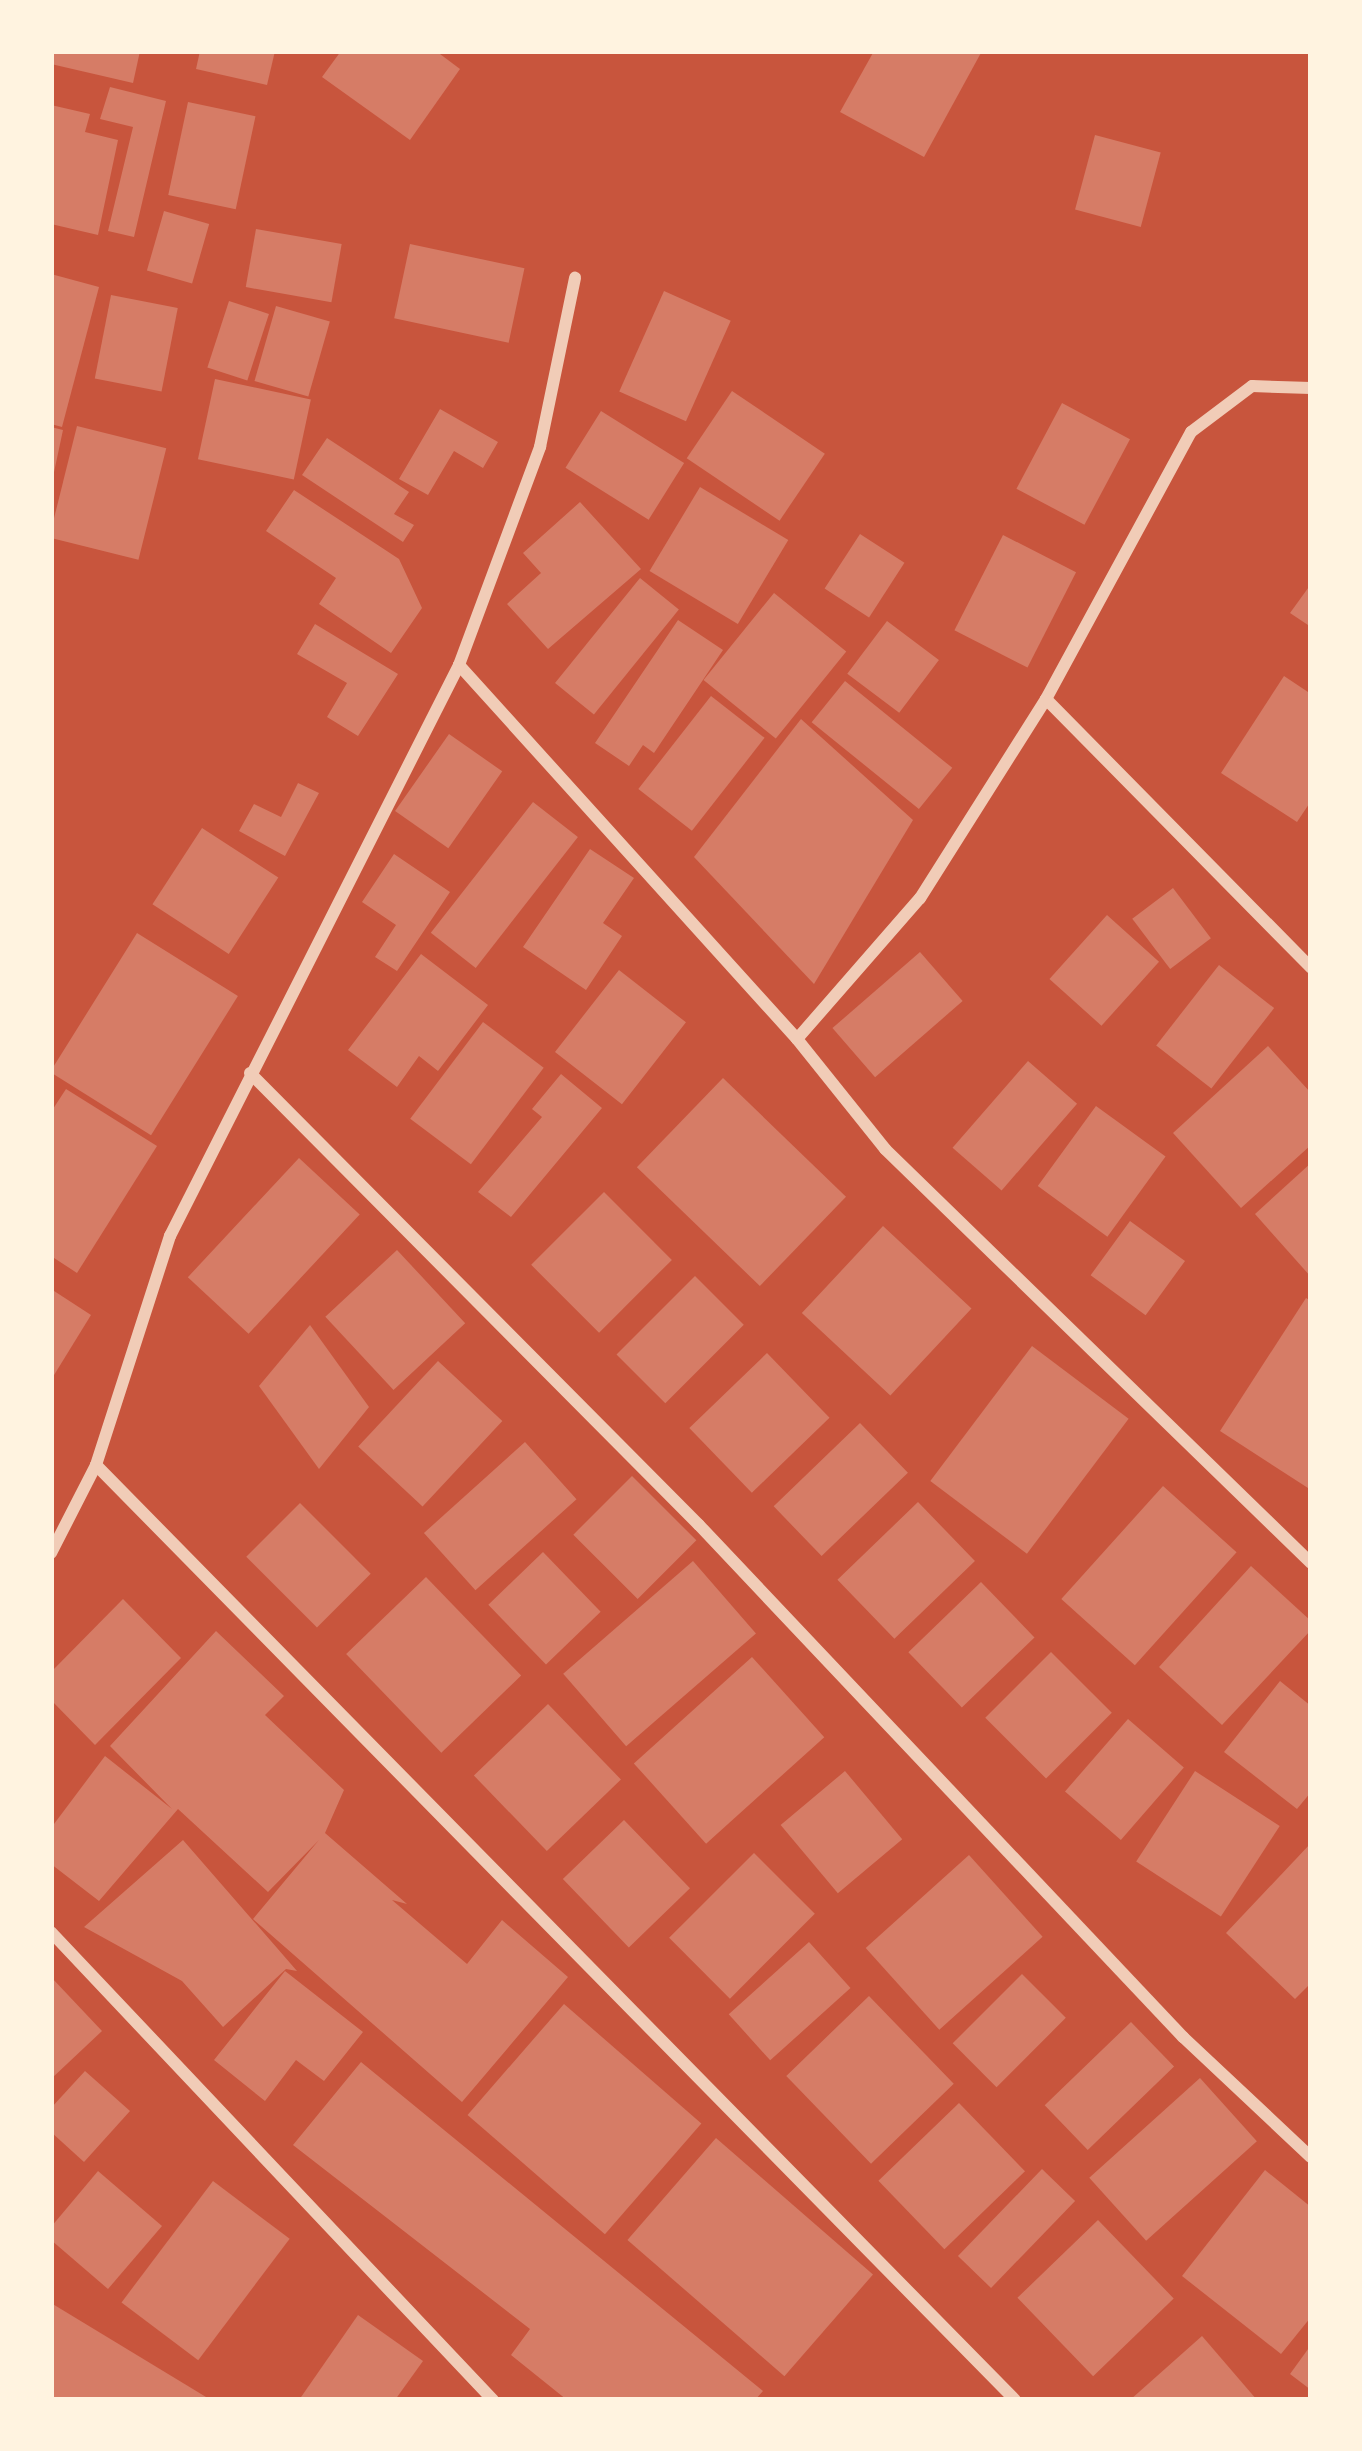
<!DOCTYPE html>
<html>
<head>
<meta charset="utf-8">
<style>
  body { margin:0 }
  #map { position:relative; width:1362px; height:2451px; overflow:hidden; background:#c8553d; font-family:"Sofia Sans Condensed",sans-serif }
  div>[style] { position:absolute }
  .building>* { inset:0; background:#d67c66; transform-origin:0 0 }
  .minor>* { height:12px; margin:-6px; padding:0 6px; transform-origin:6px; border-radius:6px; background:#f1ccb7 }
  span { translate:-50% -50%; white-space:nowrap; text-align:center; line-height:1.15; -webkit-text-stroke:12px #fff3e0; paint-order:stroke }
  .frame { position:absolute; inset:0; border:54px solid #fff3e0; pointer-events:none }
</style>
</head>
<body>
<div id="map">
  <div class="building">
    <div style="clip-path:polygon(51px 51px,140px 51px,133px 83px,51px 64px)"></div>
    <div style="clip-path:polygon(200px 51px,275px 51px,267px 85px,196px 69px)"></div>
    <div style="clip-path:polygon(341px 51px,436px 51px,460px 69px,410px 140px,322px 77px)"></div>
    <div style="clip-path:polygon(874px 51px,982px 51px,924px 157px,840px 112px)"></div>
    <div style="clip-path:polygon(110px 87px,166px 101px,134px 237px,108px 231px,133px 127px,100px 119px)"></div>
    <div style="left:188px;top:102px;width:69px;height:95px;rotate:12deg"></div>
    <div style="clip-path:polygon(51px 105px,90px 114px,85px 132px,118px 140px,98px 235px,51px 224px)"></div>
    <div style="left:1095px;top:135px;width:68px;height:77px;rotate:15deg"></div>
    <div style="left:164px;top:211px;width:47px;height:62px;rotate:16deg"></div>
    <div style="left:256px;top:229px;width:87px;height:59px;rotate:10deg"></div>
    <div style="left:410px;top:244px;width:117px;height:76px;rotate:12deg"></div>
    <div style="clip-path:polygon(51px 274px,99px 287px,62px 427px,51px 424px)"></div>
    <div style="left:664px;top:291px;width:73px;height:110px;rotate:24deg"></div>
    <div style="left:111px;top:295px;width:68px;height:85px;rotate:11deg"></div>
    <div style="left:229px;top:301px;width:42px;height:70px;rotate:18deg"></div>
    <div style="left:276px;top:306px;width:56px;height:78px;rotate:16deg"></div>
    <div style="left:215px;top:379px;width:98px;height:82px;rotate:12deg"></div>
    <div style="left:732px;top:391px;width:112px;height:81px;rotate:34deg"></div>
    <div style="left:1062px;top:403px;width:77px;height:97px;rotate:28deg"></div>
    <div style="clip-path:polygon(440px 409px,498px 442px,483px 468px,454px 451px,428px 495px,399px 479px)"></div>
    <div style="left:601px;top:411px;width:98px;height:67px;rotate:32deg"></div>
    <div style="left:77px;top:426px;width:92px;height:115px;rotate:14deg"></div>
    <div style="clip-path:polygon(51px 427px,63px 430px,53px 477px,51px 477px)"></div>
    <div style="clip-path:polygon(327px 438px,409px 492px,394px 514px,414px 525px,403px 542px,302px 475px)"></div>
    <div style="left:700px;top:487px;width:103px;height:98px;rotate:31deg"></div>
    <div style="clip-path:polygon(294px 490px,399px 559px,422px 608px,391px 653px,319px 604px,336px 578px,266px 531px)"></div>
    <div style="clip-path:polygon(580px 502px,641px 569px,548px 649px,507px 604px,541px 573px,523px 553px)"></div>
    <div style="left:860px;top:534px;width:53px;height:65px;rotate:33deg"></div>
    <div style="left:1003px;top:535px;width:82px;height:107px;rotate:27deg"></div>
    <div style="left:640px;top:578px;width:50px;height:135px;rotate:39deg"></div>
    <div style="clip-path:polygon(1311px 584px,1311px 627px,1290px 613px)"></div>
    <div style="left:774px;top:593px;width:93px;height:112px;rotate:39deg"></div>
    <div style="clip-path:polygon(678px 620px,723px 650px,654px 753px,643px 745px,629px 766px,595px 743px)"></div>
    <div style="left:887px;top:621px;width:65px;height:66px;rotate:37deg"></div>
    <div style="clip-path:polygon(315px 624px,398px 674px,358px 736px,327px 717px,347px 683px,297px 654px)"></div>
    <div style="clip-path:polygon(1284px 676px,1311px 694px,1311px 801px,1297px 822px,1221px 773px)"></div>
    <div style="left:845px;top:681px;width:138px;height:53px;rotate:39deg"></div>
    <div style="left:711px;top:696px;width:68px;height:118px;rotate:38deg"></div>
    <div style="clip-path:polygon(801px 719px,913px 820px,814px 984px,694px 857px)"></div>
    <div style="left:449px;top:734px;width:65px;height:94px;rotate:35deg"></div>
    <div style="clip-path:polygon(298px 783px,319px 793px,285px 856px,239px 831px,254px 804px,281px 817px)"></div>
    <div style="left:533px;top:802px;width:57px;height:166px;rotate:38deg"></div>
    <div style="left:202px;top:828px;width:91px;height:91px;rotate:33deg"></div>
    <div style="clip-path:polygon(590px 849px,634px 878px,603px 923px,622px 936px,586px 990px,523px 947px)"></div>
    <div style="clip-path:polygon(394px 854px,450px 892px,397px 971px,375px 957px,396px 925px,362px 902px)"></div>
    <div style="left:1173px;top:888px;width:63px;height:51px;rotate:53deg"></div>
    <div style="left:1107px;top:915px;width:70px;height:86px;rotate:42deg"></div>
    <div style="left:137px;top:933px;width:119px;height:164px;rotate:32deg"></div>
    <div style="left:920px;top:952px;width:65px;height:116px;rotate:49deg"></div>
    <div style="clip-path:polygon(421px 954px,488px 1005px,438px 1071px,419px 1056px,397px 1087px,348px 1050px)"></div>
    <div style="left:1219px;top:965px;width:70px;height:102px;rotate:38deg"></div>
    <div style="left:619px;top:970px;width:85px;height:104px;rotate:38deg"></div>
    <div style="left:483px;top:1022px;width:76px;height:121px;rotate:37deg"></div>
    <div style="clip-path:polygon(1268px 1046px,1311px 1093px,1311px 1145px,1241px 1208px,1173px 1133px)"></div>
    <div style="left:1028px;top:1061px;width:65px;height:115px;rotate:41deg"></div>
    <div style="clip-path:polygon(561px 1074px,602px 1108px,511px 1217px,478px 1192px,542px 1117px,532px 1109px)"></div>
    <div style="left:723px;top:1078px;width:171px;height:124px;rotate:44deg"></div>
    <div style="clip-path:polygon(66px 1089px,157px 1146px,77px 1273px,51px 1256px,51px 1112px)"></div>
    <div style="left:1096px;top:1106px;width:86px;height:99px;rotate:36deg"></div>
    <div style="left:299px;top:1158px;width:83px;height:163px;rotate:43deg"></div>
    <div style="clip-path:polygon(1311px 1163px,1311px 1277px,1255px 1214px)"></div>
    <div style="left:604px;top:1192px;width:96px;height:103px;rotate:45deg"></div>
    <div style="left:1130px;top:1221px;width:68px;height:67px;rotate:36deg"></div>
    <div style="left:883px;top:1226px;width:121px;height:119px;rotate:43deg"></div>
    <div style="left:397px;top:1250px;width:100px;height:98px;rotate:47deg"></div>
    <div style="left:695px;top:1276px;width:69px;height:111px;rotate:45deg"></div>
    <div style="clip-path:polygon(51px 1289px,91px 1315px,51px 1380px)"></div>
    <div style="clip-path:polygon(1306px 1298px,1311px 1301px,1308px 1488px,1220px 1431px)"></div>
    <div style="clip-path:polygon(310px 1325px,369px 1407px,319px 1469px,259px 1386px)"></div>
    <div style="left:1032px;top:1346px;width:121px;height:169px;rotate:37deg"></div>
    <div style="left:767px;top:1353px;width:90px;height:108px;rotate:46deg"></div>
    <div style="left:438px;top:1361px;width:88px;height:117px;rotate:43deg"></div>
    <div style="left:860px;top:1423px;width:69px;height:120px;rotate:46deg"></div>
    <div style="left:525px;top:1442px;width:77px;height:136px;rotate:48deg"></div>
    <div style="left:632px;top:1476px;width:91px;height:83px;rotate:45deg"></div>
    <div style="left:1163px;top:1486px;width:99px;height:152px;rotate:42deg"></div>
    <div style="left:918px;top:1502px;width:82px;height:112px;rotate:46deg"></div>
    <div style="left:300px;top:1503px;width:100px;height:76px;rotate:45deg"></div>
    <div style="left:543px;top:1552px;width:83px;height:76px;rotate:46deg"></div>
    <div style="left:693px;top:1561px;width:96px;height:172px;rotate:49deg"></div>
    <div style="clip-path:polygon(1251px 1566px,1311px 1621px,1311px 1630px,1222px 1725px,1159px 1667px)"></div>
    <div style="left:426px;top:1577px;width:137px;height:111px;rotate:46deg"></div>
    <div style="left:981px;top:1582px;width:77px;height:101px;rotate:46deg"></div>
    <div style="clip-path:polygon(123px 1599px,181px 1658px,95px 1745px,51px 1700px,51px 1672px)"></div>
    <div style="clip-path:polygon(216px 1631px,284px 1696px,265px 1715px,344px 1790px,325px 1833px,407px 1904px,392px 1900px,467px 1964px,502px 1920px,568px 1977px,462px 2102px,253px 1919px,319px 1840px,268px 1892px,178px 1809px,99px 1901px,51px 1864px,51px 1828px,105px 1756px,172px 1809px,110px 1746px)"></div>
    <div style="left:1051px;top:1652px;width:86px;height:93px;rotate:45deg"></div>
    <div style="left:752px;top:1657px;width:108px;height:159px;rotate:48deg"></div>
    <div style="clip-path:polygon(1280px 1681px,1311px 1706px,1311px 1792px,1297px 1809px,1224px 1752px)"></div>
    <div style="left:548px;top:1704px;width:105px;height:103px;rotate:46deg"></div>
    <div style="left:1128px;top:1719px;width:74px;height:96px;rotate:41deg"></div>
    <div style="left:845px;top:1771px;width:89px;height:84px;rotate:50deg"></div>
    <div style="left:1195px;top:1771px;width:101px;height:108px;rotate:33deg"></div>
    <div style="left:624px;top:1820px;width:95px;height:85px;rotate:46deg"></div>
    <div style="clip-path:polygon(183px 1840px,297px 1971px,286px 1969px,223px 2027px,182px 1981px,84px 1927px)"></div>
    <div style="clip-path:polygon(1311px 1843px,1311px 1983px,1295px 1999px,1226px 1933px)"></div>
    <div style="left:754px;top:1853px;width:86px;height:120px;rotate:45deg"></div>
    <div style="left:969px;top:1855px;width:110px;height:139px;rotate:48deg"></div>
    <div style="left:809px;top:1942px;width:62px;height:108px;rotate:48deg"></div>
    <div style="clip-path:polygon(285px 1971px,363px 2032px,324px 2081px,296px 2060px,265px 2101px,214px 2060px)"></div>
    <div style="left:1022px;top:1974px;width:62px;height:98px;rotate:45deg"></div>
    <div style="clip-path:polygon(51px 1977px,102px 2031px,51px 2079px)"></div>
    <div style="left:869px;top:1996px;width:122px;height:115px;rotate:46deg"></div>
    <div style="left:564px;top:2004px;width:182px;height:147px;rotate:41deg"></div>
    <div style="left:1131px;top:2022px;width:62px;height:120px;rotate:46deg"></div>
    <div style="clip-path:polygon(361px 2062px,763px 2391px,755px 2400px,567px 2400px,511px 2355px,530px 2329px,293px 2145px)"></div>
    <div style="clip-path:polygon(85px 2071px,130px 2111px,84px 2162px,51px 2132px,51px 2108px)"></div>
    <div style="left:1200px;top:2078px;width:85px;height:149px;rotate:48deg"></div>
    <div style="left:959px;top:2103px;width:95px;height:112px;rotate:46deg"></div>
    <div style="left:716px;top:2138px;width:208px;height:135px;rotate:41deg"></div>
    <div style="left:1042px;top:2169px;width:46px;height:121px;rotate:44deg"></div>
    <div style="clip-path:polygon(1265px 2170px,1311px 2207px,1311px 2317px,1281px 2354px,1182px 2276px)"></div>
    <div style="clip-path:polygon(98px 2171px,162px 2226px,108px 2289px,51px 2240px,51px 2227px)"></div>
    <div style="left:213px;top:2181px;width:96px;height:152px;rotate:37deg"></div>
    <div style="left:1098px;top:2220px;width:109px;height:112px;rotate:46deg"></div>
    <div style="clip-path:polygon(51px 2303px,211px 2400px,51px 2400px)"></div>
    <div style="clip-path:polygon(358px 2315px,423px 2361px,395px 2400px,299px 2400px)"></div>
    <div style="clip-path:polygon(1202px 2336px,1257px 2400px,1130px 2400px)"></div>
    <div style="clip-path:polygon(1311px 2345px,1311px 2390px,1290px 2374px)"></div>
  </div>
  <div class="minor">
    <div style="left:1311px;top:388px;width:59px;rotate:-178.1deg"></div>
    <div style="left:1252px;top:386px;width:76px;rotate:143deg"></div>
    <div style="left:1191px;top:432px;width:304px;rotate:118.5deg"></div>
    <div style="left:1046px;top:699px;width:236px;rotate:122.3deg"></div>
    <div style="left:920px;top:898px;width:187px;rotate:131.1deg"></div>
    <div style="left:797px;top:1039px;width:141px;rotate:51.3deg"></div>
    <div style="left:885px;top:1149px;width:594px;rotate:44.18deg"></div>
    <div style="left:459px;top:665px;width:504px;rotate:47.89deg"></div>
    <div style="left:1046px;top:699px;width:378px;rotate:45.4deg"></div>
    <div style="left:250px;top:1073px;width:637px;rotate:45.19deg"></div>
    <div style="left:699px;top:1525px;width:705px;rotate:46.61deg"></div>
    <div style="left:1183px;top:2037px;width:175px;rotate:43.2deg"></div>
    <div style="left:96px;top:1465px;width:1311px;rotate:45.49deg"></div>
    <div style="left:51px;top:1553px;width:99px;rotate:-62.9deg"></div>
    <div style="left:96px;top:1465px;width:241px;rotate:-72.1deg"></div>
    <div style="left:170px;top:1236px;width:640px;rotate:-63.15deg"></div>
    <div style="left:459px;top:665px;width:233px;rotate:-69.6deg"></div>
    <div style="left:540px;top:447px;width:173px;rotate:-78.3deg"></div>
    <div style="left:51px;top:1932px;width:644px;rotate:46.64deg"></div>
  </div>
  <div class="frame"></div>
</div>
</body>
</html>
